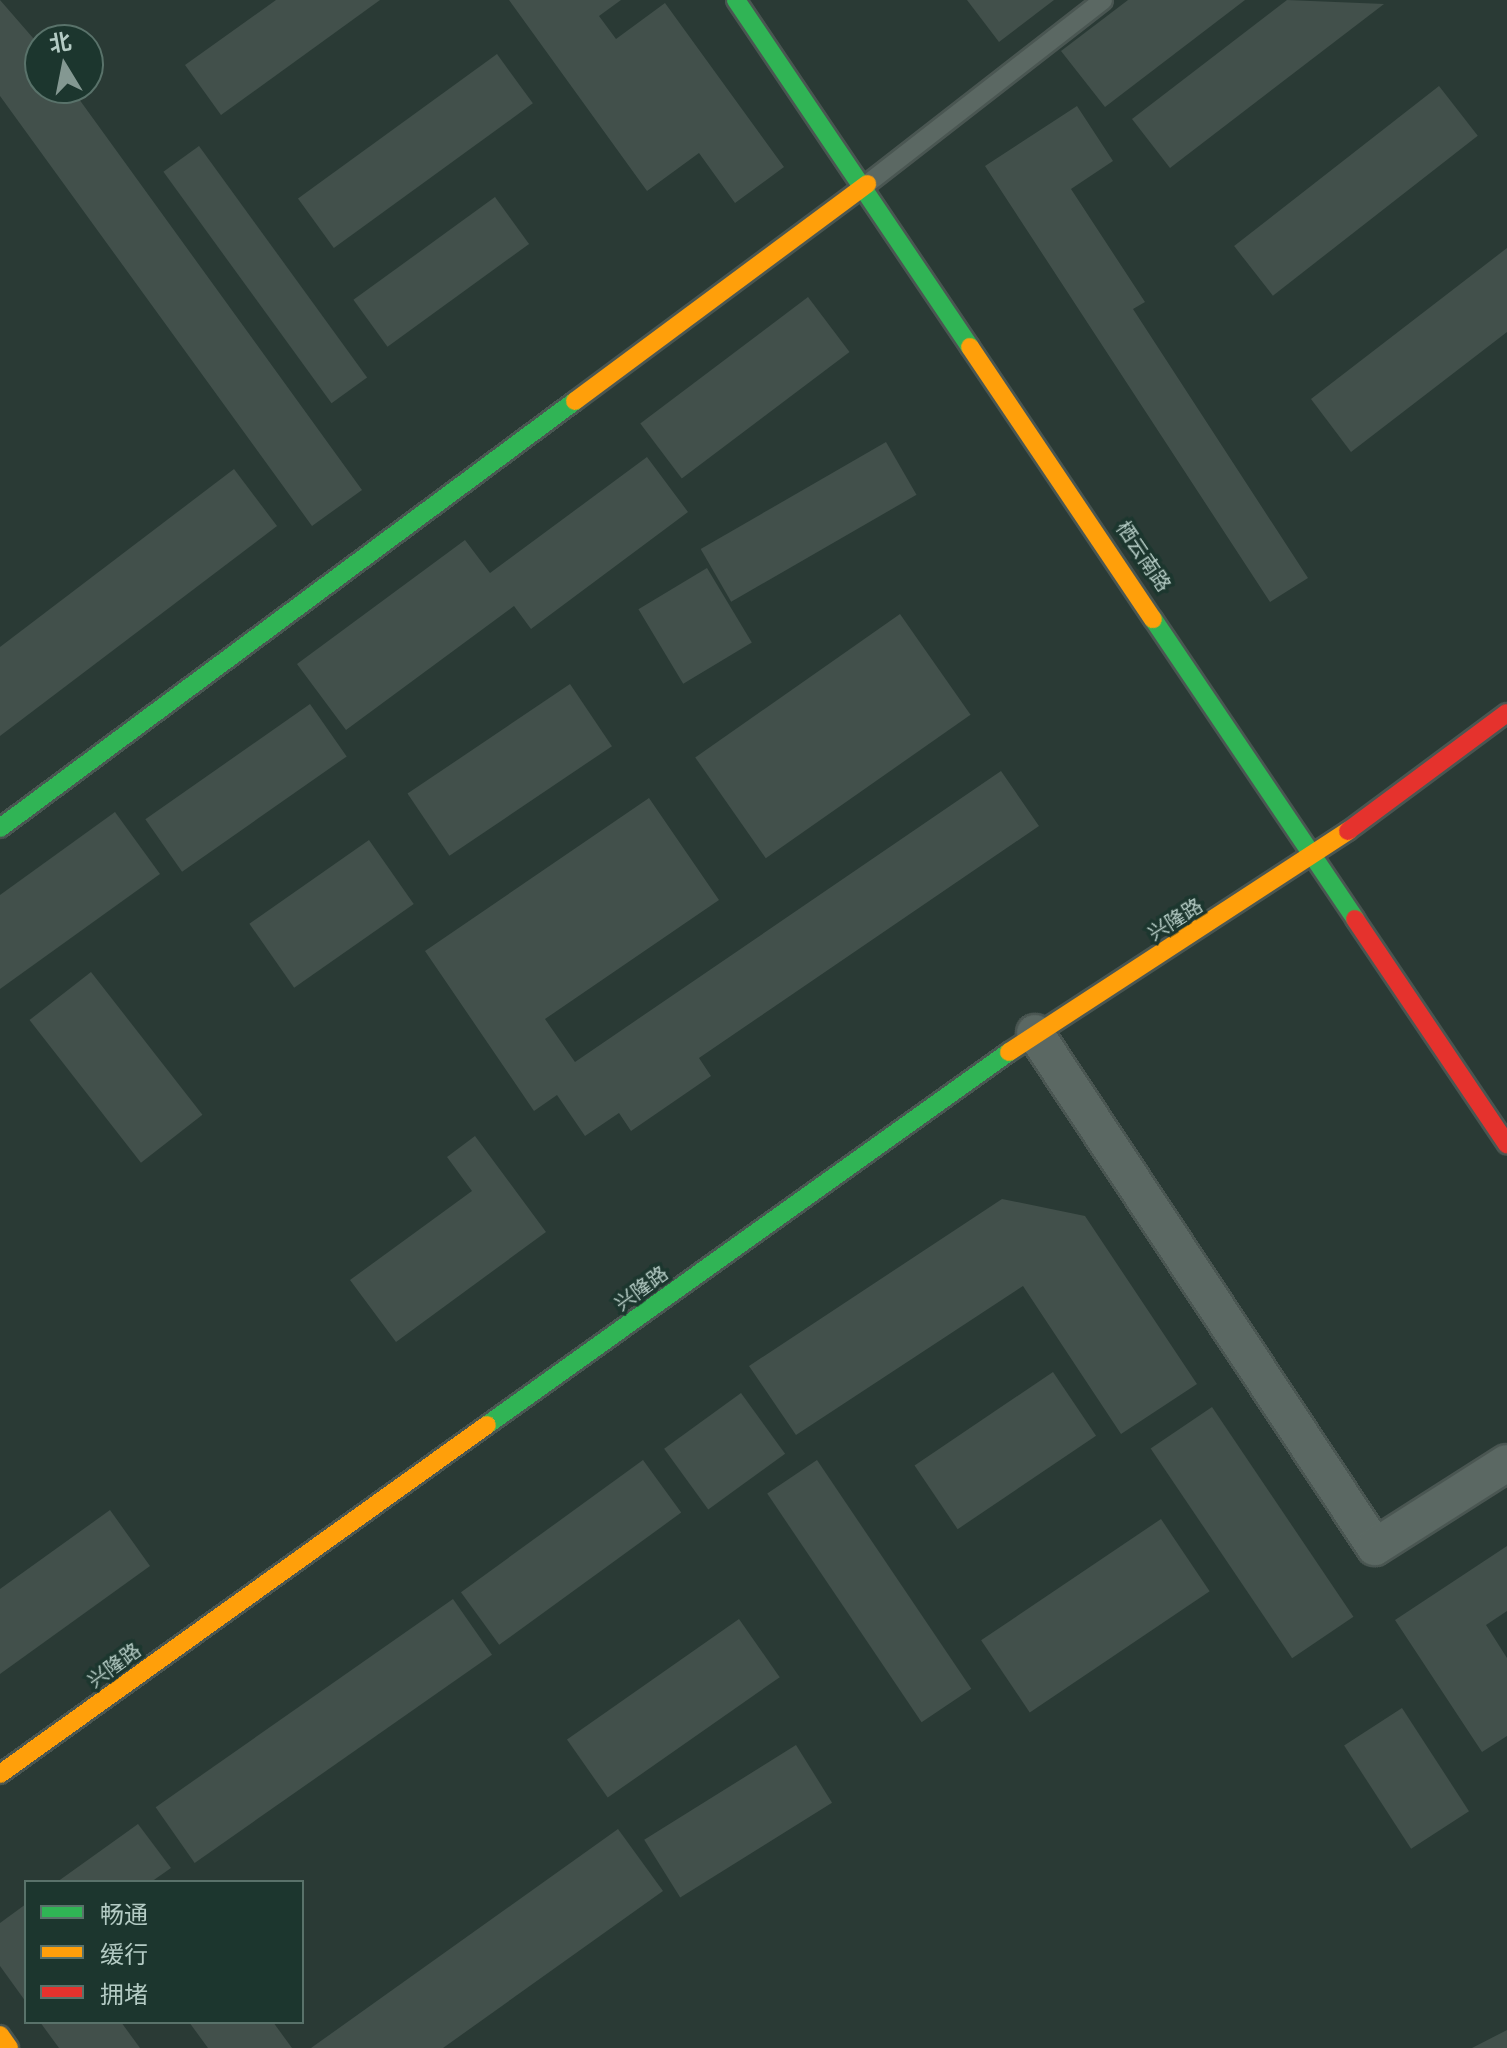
<!DOCTYPE html>
<html>
<head>
<meta charset="utf-8">
<style>
  body { margin:0 }
  #map { position:relative; width:1507px; height:2048px; overflow:hidden; background:#2a3a35; font-family:"IBM Plex Sans","Noto Sans SC",sans-serif }
  div>[style] { position:absolute }
  .building>* { inset:0; background:#42504b; transform-origin:0 0 }
  .roads { filter:drop-shadow(2px 0 #4a5652) drop-shadow(-2px 0 #4a5652) drop-shadow(0 2px #4a5652) drop-shadow(0 -2px #4a5652) }
  .lane>* { height:18px; margin:-9px; padding:0 9px; transform-origin:9px; border-radius:9px; background:#5b6863 }
  .street>* { height:36px; margin:-18px; padding:0 18px; transform-origin:18px; border-radius:18px; background:#5b6863 }
  .fast>* { height:18px; margin:-9px; padding:0 9px; transform-origin:9px; border-radius:9px; background:#30b455 }
  .slow>* { height:18px; margin:-9px; padding:0 9px; transform-origin:9px; border-radius:9px; background:#ff9f0a }
  .jam>* { height:18px; margin:-9px; padding:0 9px; transform-origin:9px; border-radius:9px; background:#e5322d }
  span { translate:-50% -50%; white-space:nowrap; text-align:center; line-height:1.15; -webkit-text-stroke:7px #1c362e; paint-order:stroke }
  .street-label { font-size:20px; color:#b4cbc4 }
  .legend { position:absolute; left:24px; top:1880px; width:280px; height:144px; box-sizing:border-box; background:#1c362e; border:2px solid #59726a; margin:0; padding:10px 14px; list-style:none; font-size:24px; color:#b4cbc4 }
  .legend li { display:flex; align-items:center; gap:16px; height:40px }
  .legend b { width:40px; border:2px solid #59726a }
  .north { position:absolute; left:24px; top:24px; width:80px; height:80px; box-sizing:border-box; background:#1c362e; border:2px solid #59726a; border-radius:50%; rotate:350deg; font-size:22px; font-weight:700; line-height:32px; text-align:center; color:#b4cbc4 }
  .north::after { content:''; display:block; margin:auto; width:28px; height:36px; background:#849892; clip-path:polygon(50% 0,100% 100%,50% 72%,0 100%) }
</style>
</head>
<body>
<div id="map">
  <div class="building">
    <div style="clip-path:polygon(0 0,40px 46px,40px 88px,71px 88px,362px 490px,312px 526px,0 96px)"></div>
    <div style="clip-path:polygon(276px 0,380px 0,221px 115px,185px 65px)"></div>
    <div style="clip-path:polygon(509px 0,621px 0,599px 16px,616px 39px,665px 3px,784px 167px,735px 203px,699px 153px,647px 191px)"></div>
    <div style="clip-path:polygon(967px 0,1054px 0,999px 42px)"></div>
    <div style="clip-path:polygon(1128px 0,1245px 0,1105px 107px,1061px 51px)"></div>
    <div style="clip-path:polygon(1287px 0,1384px 4px,1170px 168px,1132px 119px)"></div>
    <div style="left:497px;top:54px;width:61px;height:246px;rotate:54deg"></div>
    <div style="left:1439px;top:86px;width:63px;height:260px;rotate:52deg"></div>
    <div style="clip-path:polygon(1077px 106px,1113px 161px,1071px 189px,1145px 302px,1133px 309px,1308px 578px,1270px 602px,985px 166px)"></div>
    <div style="left:199px;top:146px;width:286px;height:44px;rotate:54deg"></div>
    <div style="left:495px;top:197px;width:58px;height:175px;rotate:54deg"></div>
    <div style="clip-path:polygon(1507px 248px,1507px 332px,1351px 452px,1311px 399px)"></div>
    <div style="left:808px;top:297px;width:69px;height:210px;rotate:53deg"></div>
    <div style="left:886px;top:442px;width:61px;height:214px;rotate:60deg"></div>
    <div style="clip-path:polygon(647px 457px,688px 512px,531px 629px,514px 606px,346px 730px,297px 664px,465px 540px,490px 573px)"></div>
    <div style="clip-path:polygon(234px 469px,277px 526px,0 736px,0 647px)"></div>
    <div style="left:707px;top:568px;width:87px;height:80px;rotate:59deg"></div>
    <div style="left:900px;top:614px;width:123px;height:250px;rotate:55deg"></div>
    <div style="left:570px;top:684px;width:75px;height:196px;rotate:56deg"></div>
    <div style="left:310px;top:704px;width:64px;height:201px;rotate:55deg"></div>
    <div style="clip-path:polygon(1001px 771px,1039px 826px,699px 1058px,711px 1076px,631px 1131px,619px 1113px,585px 1136px,557px 1095px,534px 1111px,425px 951px,649px 798px,719px 900px,545px 1019px,575px 1062px)"></div>
    <div style="clip-path:polygon(115px 812px,160px 874px,0 989px,0 895px)"></div>
    <div style="left:369px;top:840px;width:78px;height:146px;rotate:55deg"></div>
    <div style="left:91px;top:972px;width:181px;height:78px;rotate:52deg"></div>
    <div style="clip-path:polygon(475px 1136px,546px 1232px,396px 1342px,350px 1280px,472px 1191px,447px 1157px)"></div>
    <div style="clip-path:polygon(1002px 1199px,1085px 1216px,1197px 1384px,1121px 1434px,1023px 1286px,796px 1435px,749px 1366px)"></div>
    <div style="left:1053px;top:1372px;width:77px;height:167px;rotate:56deg"></div>
    <div style="left:741px;top:1393px;width:75px;height:95px;rotate:54deg"></div>
    <div style="left:1212px;top:1407px;width:253px;height:74px;rotate:56deg"></div>
    <div style="left:643px;top:1460px;width:65px;height:225px;rotate:54deg"></div>
    <div style="left:817px;top:1460px;width:276px;height:60px;rotate:56deg"></div>
    <div style="clip-path:polygon(110px 1510px,150px 1566px,0 1674px,0 1589px)"></div>
    <div style="left:1161px;top:1519px;width:87px;height:217px;rotate:56deg"></div>
    <div style="clip-path:polygon(1507px 1546px,1507px 1611px,1486px 1625px,1507px 1658px,1507px 1736px,1482px 1752px,1395px 1620px)"></div>
    <div style="left:453px;top:1599px;width:68px;height:363px;rotate:55deg"></div>
    <div style="left:739px;top:1619px;width:71px;height:210px;rotate:55deg"></div>
    <div style="left:1402px;top:1708px;width:123px;height:69px;rotate:57deg"></div>
    <div style="left:796px;top:1745px;width:68px;height:179px;rotate:58deg"></div>
    <div style="clip-path:polygon(138px 1824px,171px 1868px,151px 1882px,57px 1882px)"></div>
    <div style="clip-path:polygon(618px 1829px,663px 1891px,443px 2048px,311px 2048px)"></div>
    <div style="clip-path:polygon(26px 1904px,26px 2002px,0 1966px,0 1923px)"></div>
    <div style="clip-path:polygon(40px 2022px,121px 2022px,140px 2048px,59px 2048px)"></div>
    <div style="clip-path:polygon(189px 2022px,273px 2022px,292px 2048px,208px 2048px)"></div>
    <div style="clip-path:polygon(1507px 2030px,1507px 2048px,1472px 2048px)"></div>
  </div>
  <div class="roads">
    <div class="lane">
      <div style="left:867px;top:184px;width:299px;rotate:-37.9deg"></div>
    </div>
    <div class="street">
      <div style="left:1035px;top:1033px;width:616px;rotate:56.52deg"></div>
      <div style="left:1375px;top:1547px;width:156px;rotate:-32.5deg"></div>
    </div>
    <div class="fast">
      <div style="left:736px;top:0;width:419px;rotate:56deg"></div>
      <div style="left:1153px;top:619px;width:362px;rotate:56deg"></div>
      <div style="left:0;top:828px;width:716px;rotate:-36.6deg"></div>
      <div style="left:487px;top:1425px;width:642px;rotate:-35.55deg"></div>
    </div>
    <div class="slow">
      <div style="left:970px;top:347px;width:328px;rotate:56.1deg"></div>
      <div style="left:575px;top:401px;width:364px;rotate:-36.6deg"></div>
      <div style="left:1009px;top:1052px;width:405px;rotate:-33.1deg"></div>
      <div style="left:0;top:1774px;width:599px;rotate:-35.63deg"></div>
      <div style="left:0;top:2035px;width:16px;rotate:55deg"></div>
    </div>
    <div class="jam">
      <div style="left:1348px;top:831px;width:198px;rotate:-36.6deg"></div>
      <div style="left:1355px;top:919px;width:272px;rotate:56deg"></div>
    </div>
  </div>
  <div class="street-label">
    <span style="left:1144px;top:556px;rotate:56deg">栖云南路</span>
    <span style="left:1175px;top:919px;rotate:-32deg">兴隆路</span>
    <span style="left:641px;top:1288px;rotate:-36deg">兴隆路</span>
    <span style="left:114px;top:1665px;rotate:-36deg">兴隆路</span>
  </div>
  <ul class="legend">
  <li><b style="height:10px;background:#30b455"></b>畅通</li>
  <li><b style="height:10px;background:#ff9f0a"></b>缓行</li>
  <li><b style="height:10px;background:#e5322d"></b>拥堵</li>
  </ul>
  <div class="north">北</div>
</div>
</body>
</html>
